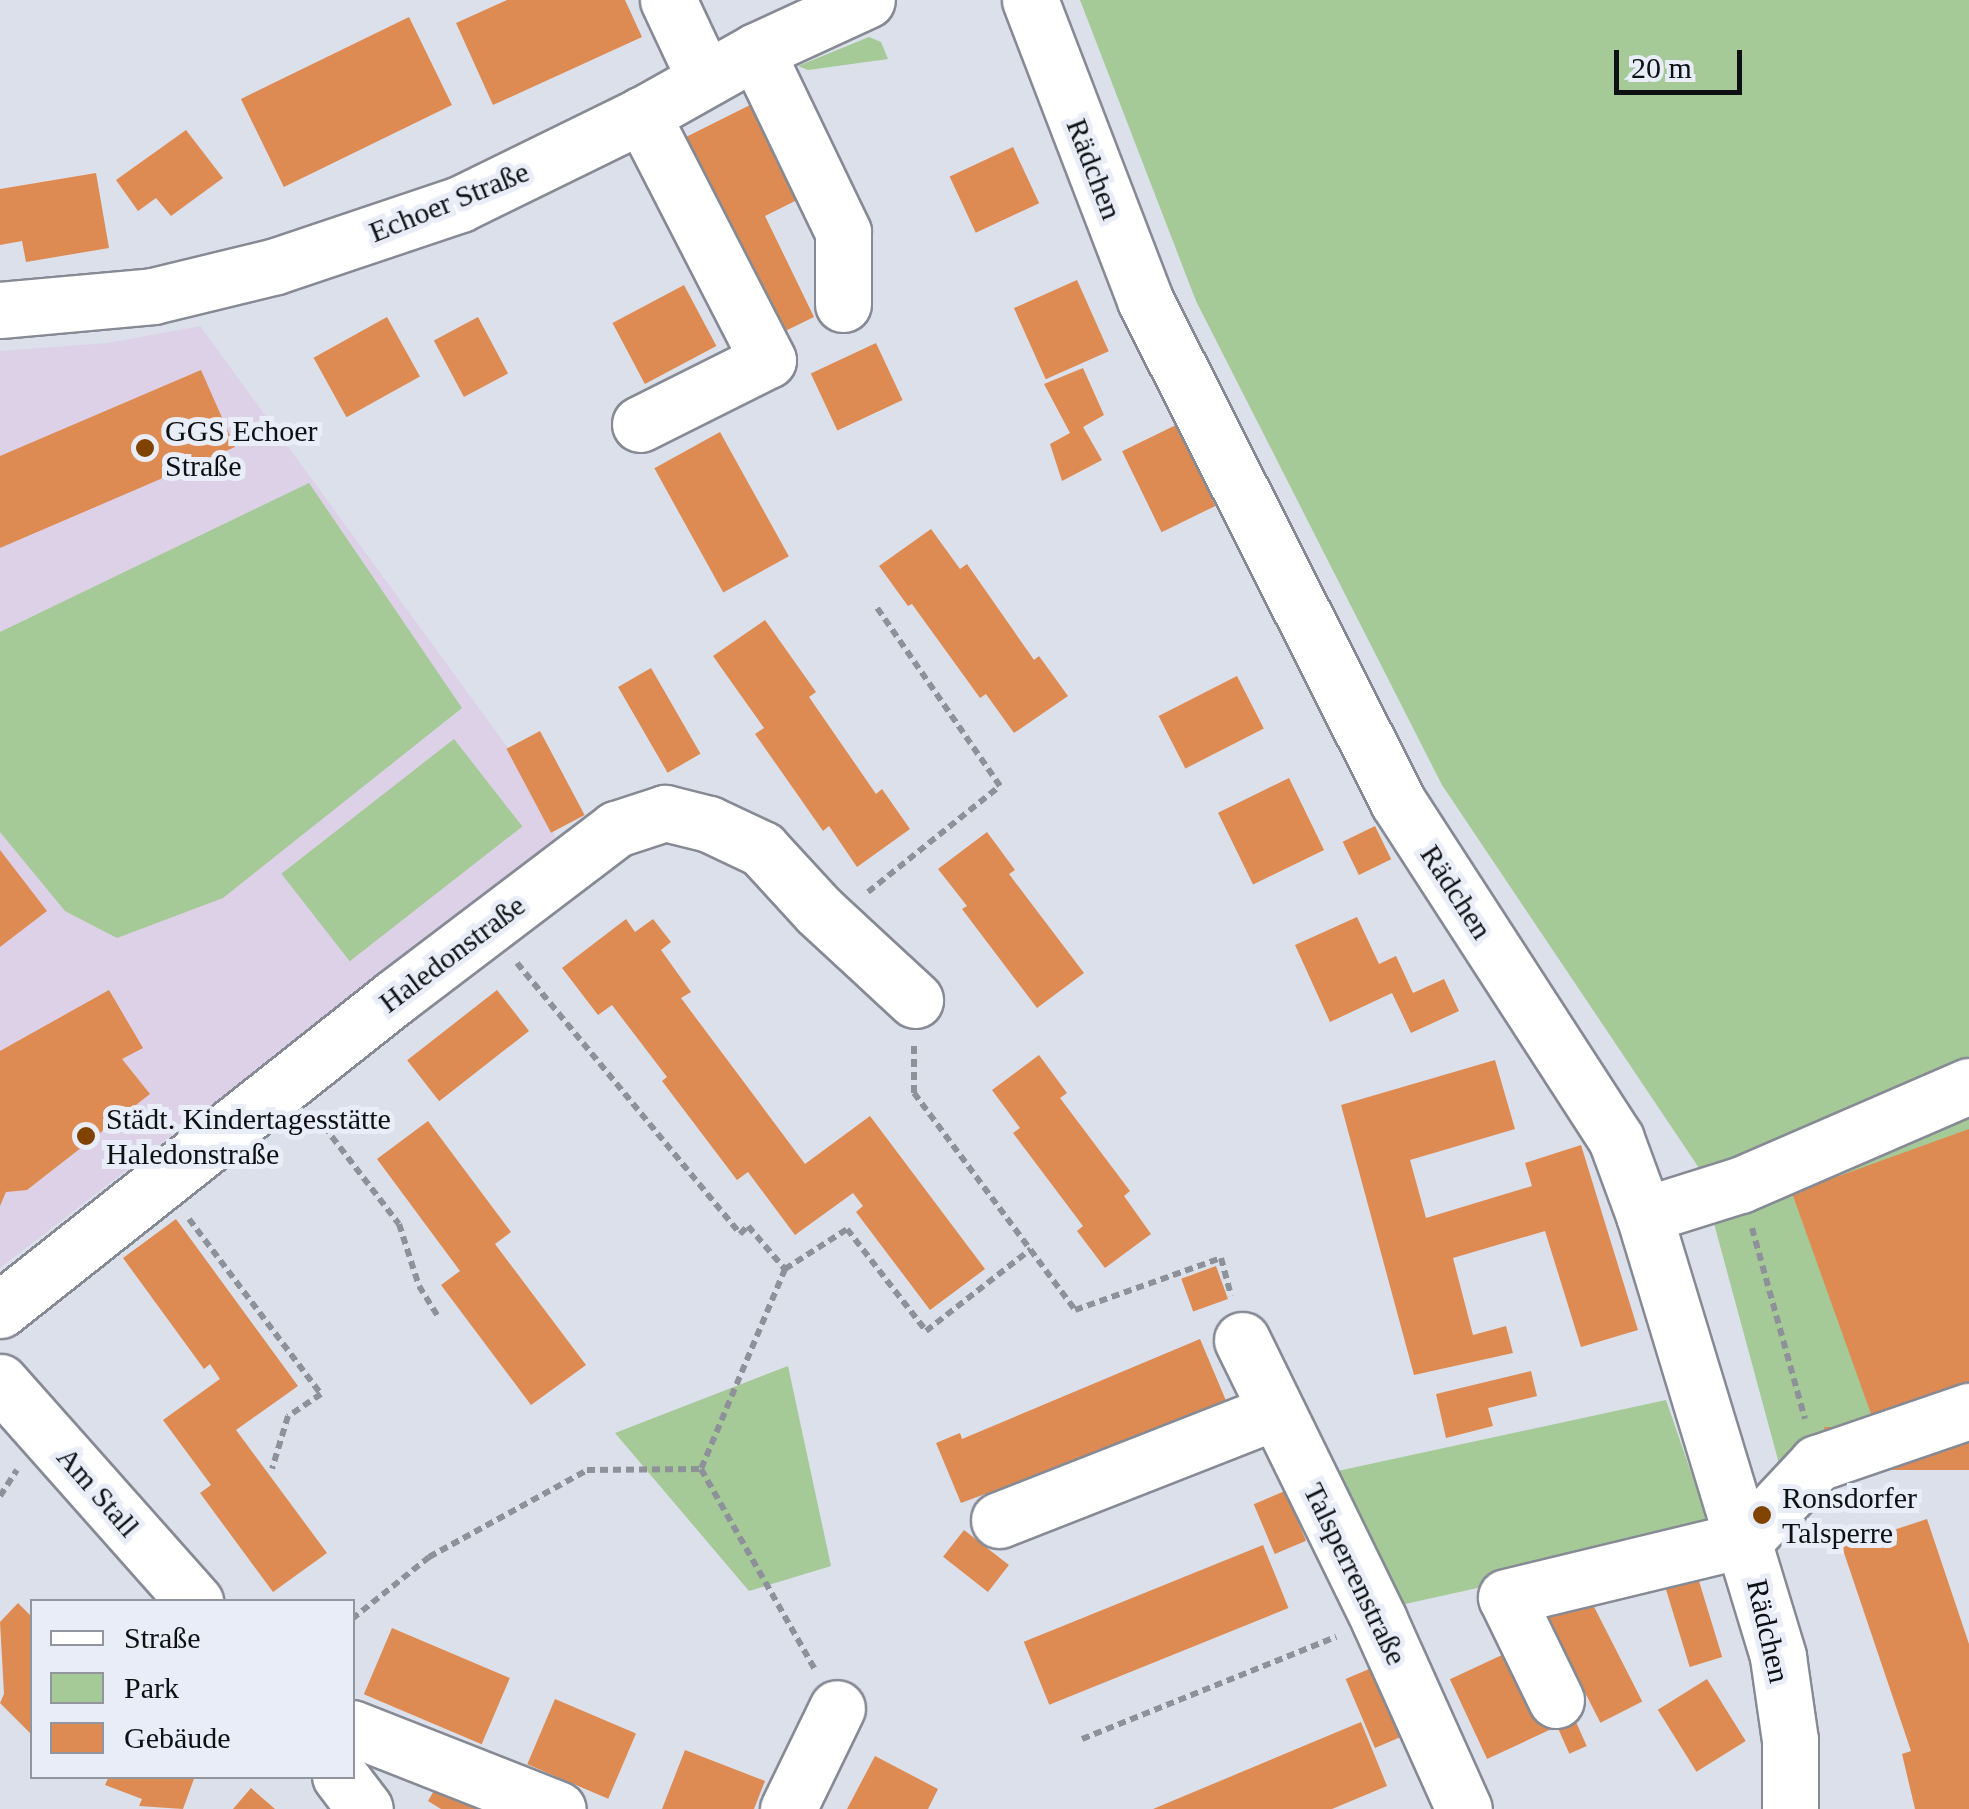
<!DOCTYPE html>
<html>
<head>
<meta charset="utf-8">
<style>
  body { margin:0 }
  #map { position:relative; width:1969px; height:1809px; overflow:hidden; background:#dbe0eb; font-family:"Times New Roman",serif }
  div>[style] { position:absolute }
  .education>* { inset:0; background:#dcd1e6 }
  .green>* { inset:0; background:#a5c997; transform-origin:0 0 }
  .building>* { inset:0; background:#de8b53; transform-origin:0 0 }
  .path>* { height:6px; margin-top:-3px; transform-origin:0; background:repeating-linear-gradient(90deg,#8e9199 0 8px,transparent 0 13px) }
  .roads { filter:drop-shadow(2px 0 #868a94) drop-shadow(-2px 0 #868a94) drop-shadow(0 2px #868a94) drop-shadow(0 -2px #868a94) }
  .minor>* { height:55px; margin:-27.5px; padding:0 27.5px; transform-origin:27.5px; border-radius:27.5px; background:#fff }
  .dots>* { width:28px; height:28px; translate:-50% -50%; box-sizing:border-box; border:5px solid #e8edf8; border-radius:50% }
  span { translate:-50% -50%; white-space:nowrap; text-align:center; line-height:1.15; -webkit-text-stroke:10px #e8edf8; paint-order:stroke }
  .street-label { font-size:30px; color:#0f1014 }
  .poi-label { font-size:30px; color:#0f1014 }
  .left { translate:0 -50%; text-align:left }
  .legend { position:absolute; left:30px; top:1599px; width:325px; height:180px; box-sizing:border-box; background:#e8edf8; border:2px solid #91959d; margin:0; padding:12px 18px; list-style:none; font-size:30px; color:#0f1014 }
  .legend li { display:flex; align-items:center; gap:20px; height:50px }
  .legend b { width:50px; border:2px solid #91959d }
  .scale { position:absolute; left:1614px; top:50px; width:128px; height:45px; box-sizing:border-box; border:5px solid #0f1014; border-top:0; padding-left:12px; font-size:30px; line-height:35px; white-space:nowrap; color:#0f1014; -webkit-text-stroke:8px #e8edf8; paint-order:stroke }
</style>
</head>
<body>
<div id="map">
  <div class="education">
    <div style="clip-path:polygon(200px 326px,508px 748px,556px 838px,0 1268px,0 351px,108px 343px)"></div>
  </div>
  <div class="green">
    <div style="clip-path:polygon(1080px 0,1969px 0,1969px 1405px,1781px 1471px,1699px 1168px,1442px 785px,1196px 301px)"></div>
    <div style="clip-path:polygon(869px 37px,881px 42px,888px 59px,808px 70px,798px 66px)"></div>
    <div style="clip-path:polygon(309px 483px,462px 708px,223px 898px,117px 938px,65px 911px,0 832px,0 632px)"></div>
    <div style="left:454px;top:739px;width:111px;height:219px;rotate:52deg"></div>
    <div style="clip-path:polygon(788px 1366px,831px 1566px,749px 1591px,615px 1433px)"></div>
    <div style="clip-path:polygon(1666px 1400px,1713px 1536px,1396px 1606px,1333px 1472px)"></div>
  </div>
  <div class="building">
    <div style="clip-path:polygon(507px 0,625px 0,642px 37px,493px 105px,456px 23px)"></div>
    <div style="left:409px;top:17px;width:98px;height:187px;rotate:64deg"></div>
    <div style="clip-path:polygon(764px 98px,813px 192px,765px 216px,814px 317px,773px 337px,678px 141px)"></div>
    <div style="clip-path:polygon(186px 130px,223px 178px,171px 216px,156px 198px,138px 211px,116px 180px)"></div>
    <div style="left:1013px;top:147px;width:62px;height:70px;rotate:65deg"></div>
    <div style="clip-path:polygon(96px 173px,109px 248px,26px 262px,22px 241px,0 245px,0 189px)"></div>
    <div style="left:1077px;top:280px;width:78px;height:69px;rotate:66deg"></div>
    <div style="left:684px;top:285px;width:69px;height:81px;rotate:62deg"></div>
    <div style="left:387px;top:317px;width:68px;height:84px;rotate:61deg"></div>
    <div style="left:478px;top:317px;width:64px;height:50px;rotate:62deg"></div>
    <div style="left:876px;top:343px;width:63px;height:72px;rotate:65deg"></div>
    <div style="clip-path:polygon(1083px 368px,1104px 415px,1083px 427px,1102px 460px,1062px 481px,1050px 444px,1070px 433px,1044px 384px)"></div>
    <div style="clip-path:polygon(201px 370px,235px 447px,0 548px,0 456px)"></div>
    <div style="left:1176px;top:425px;width:90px;height:60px;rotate:64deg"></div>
    <div style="left:720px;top:432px;width:142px;height:75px;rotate:61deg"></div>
    <div style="clip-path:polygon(931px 529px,960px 569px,967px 564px,1034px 660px,1039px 656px,1068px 696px,1014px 733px,986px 694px,980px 698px,912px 604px,908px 606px,879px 566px)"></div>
    <div style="clip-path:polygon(765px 620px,816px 692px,809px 697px,876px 794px,882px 789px,910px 829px,857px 867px,829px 826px,823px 831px,755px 734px,764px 728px,713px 656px)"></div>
    <div style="left:651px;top:668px;width:99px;height:38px;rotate:60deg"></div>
    <div style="left:1237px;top:676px;width:59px;height:88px;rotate:63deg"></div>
    <div style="left:540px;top:731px;width:95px;height:38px;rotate:62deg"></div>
    <div style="left:1289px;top:778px;width:80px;height:79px;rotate:64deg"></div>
    <div style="left:1375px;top:826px;width:37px;height:36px;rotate:64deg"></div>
    <div style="clip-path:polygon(987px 832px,1015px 870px,1009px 874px,1084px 973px,1037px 1008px,962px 909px,967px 906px,938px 869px)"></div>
    <div style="clip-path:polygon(0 850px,47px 911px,0 947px)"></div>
    <div style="clip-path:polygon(1357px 917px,1379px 964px,1396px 956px,1413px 993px,1444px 979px,1459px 1011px,1411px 1033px,1392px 993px,1330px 1022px,1295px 945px)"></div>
    <div style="clip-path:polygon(626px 919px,635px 932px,653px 919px,671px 942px,661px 950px,691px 992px,681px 998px,805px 1164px,870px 1116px,985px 1269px,930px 1310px,856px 1212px,863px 1206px,853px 1193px,795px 1235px,748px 1172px,737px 1180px,662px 1081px,667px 1077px,612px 1005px,598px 1015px,562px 968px)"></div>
    <div style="clip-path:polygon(109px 990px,143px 1048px,122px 1059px,150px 1094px,27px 1190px,6px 1192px,0 1206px,0 1051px)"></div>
    <div style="left:497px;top:990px;width:52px;height:114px;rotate:52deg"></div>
    <div style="clip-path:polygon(1039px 1055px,1067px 1093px,1060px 1098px,1130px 1191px,1124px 1196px,1151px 1234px,1105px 1268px,1077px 1231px,1083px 1226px,1013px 1133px,1020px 1128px,992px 1090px)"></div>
    <div style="clip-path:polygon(1495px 1060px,1515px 1129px,1410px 1160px,1426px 1218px,1532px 1186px,1525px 1163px,1581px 1145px,1638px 1330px,1581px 1347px,1545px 1231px,1453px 1258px,1473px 1335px,1506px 1326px,1513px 1353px,1414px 1375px,1341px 1105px)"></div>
    <div style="clip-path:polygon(428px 1121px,511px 1232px,495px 1244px,586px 1365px,531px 1405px,441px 1285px,460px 1271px,377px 1159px)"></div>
    <div style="clip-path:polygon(1969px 1129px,1969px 1391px,1875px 1425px,1792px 1193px)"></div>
    <div style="clip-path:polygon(176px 1219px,298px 1386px,236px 1430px,327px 1553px,273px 1592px,200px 1493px,211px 1485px,163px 1420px,220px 1379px,210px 1364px,204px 1369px,123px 1258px)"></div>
    <div style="left:1216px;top:1266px;width:35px;height:37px;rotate:70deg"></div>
    <div style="clip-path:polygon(1200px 1339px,1227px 1403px,989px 1502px,985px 1494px,961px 1503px,936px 1443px,960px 1433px,962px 1439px)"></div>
    <div style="clip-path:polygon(1531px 1371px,1537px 1396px,1488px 1408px,1493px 1426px,1446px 1438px,1436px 1394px)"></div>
    <div style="left:1969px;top:1427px;width:43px;height:145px;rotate:90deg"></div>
    <div style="left:1285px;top:1491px;width:54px;height:34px;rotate:67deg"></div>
    <div style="clip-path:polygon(1927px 1519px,1969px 1644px,1969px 1809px,1915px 1809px,1902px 1754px,1911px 1751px,1842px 1547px)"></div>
    <div style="left:964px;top:1530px;width:57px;height:34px;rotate:38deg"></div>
    <div style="left:1263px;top:1545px;width:68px;height:258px;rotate:68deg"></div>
    <div style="left:1695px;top:1568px;width:93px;height:34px;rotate:73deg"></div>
    <div style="left:1586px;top:1591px;width:124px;height:47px;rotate:63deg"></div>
    <div style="clip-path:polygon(18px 1603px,32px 1617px,32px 1735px,0 1703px,4px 1694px,0 1622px)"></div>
    <div style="left:392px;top:1628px;width:128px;height:72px;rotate:23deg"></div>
    <div style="left:1517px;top:1648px;width:88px;height:74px;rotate:65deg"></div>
    <div style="left:1376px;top:1666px;width:75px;height:33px;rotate:67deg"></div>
    <div style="left:1707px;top:1679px;width:73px;height:58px;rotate:58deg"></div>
    <div style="left:555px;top:1699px;width:88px;height:71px;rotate:23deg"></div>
    <div style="left:1568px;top:1704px;width:46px;height:19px;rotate:66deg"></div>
    <div style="clip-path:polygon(1361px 1722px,1387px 1786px,1332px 1809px,1153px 1809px)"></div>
    <div style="clip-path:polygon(685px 1750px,765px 1781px,754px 1809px,662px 1809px)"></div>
    <div style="clip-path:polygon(875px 1756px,938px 1789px,928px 1809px,847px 1809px)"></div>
    <div style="clip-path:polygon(446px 1770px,489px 1809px,441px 1809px,428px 1801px)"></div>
    <div style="clip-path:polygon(109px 1776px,195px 1776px,183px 1809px,139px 1806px,142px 1799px,105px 1785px)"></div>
    <div style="clip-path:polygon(251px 1788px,275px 1809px,233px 1809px)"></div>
  </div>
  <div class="path">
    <div style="left:868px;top:892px;width:169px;rotate:-38.8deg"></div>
    <div style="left:1000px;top:786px;width:220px;rotate:-124.6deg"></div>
    <div style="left:517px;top:963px;width:351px;rotate:50.5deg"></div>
    <div style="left:740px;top:1234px;width:11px;rotate:-45deg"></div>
    <div style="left:748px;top:1226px;width:57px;rotate:49.3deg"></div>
    <div style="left:785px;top:1269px;width:74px;rotate:-32.8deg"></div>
    <div style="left:847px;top:1229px;width:129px;rotate:52.2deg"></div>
    <div style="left:926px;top:1331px;width:133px;rotate:-38deg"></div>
    <div style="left:914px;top:1046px;width:47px;rotate:90deg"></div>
    <div style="left:914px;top:1093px;width:270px;rotate:53.4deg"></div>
    <div style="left:1075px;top:1310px;width:155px;rotate:-19.6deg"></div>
    <div style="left:1221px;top:1258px;width:39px;rotate:75deg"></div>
    <div style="left:316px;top:1116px;width:136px;rotate:52.5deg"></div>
    <div style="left:399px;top:1224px;width:65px;rotate:72.1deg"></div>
    <div style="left:419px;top:1286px;width:38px;rotate:58deg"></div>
    <div style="left:189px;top:1219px;width:219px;rotate:53deg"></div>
    <div style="left:321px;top:1394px;width:40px;rotate:146deg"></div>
    <div style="left:288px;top:1416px;width:55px;rotate:106.8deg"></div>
    <div style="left:1752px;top:1228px;width:198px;rotate:74.5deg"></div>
    <div style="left:785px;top:1269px;width:217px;rotate:112.8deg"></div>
    <div style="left:701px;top:1469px;width:231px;rotate:60.4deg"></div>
    <div style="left:0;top:1496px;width:31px;rotate:-57deg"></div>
    <div style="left:352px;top:1619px;width:99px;rotate:-38.8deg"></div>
    <div style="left:429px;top:1557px;width:180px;rotate:-28.8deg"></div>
    <div style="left:587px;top:1470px;width:114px;rotate:-0.5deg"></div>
    <div style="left:1082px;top:1739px;width:274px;rotate:-21.9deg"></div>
  </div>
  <div class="roads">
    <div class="minor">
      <div style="left:668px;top:0;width:87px;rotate:64.9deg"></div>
      <div style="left:1030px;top:0;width:321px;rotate:69deg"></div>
      <div style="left:1145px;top:300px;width:562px;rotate:63.25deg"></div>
      <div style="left:1398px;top:802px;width:401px;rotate:57.1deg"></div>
      <div style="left:1616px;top:1139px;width:81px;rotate:69.8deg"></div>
      <div style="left:1644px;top:1215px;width:462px;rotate:73.1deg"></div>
      <div style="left:1778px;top:1657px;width:84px;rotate:81.8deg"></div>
      <div style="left:1790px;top:1740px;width:69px;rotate:90deg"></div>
      <div style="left:756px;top:51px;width:201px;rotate:64.3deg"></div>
      <div style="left:843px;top:232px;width:72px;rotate:90deg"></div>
      <div style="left:0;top:310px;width:154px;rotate:-5.2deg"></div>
      <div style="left:153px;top:296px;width:127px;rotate:-13.7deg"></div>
      <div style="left:276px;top:266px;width:194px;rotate:-18.6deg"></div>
      <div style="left:460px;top:204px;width:203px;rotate:-26.1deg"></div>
      <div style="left:642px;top:115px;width:131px;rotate:-29.3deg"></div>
      <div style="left:756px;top:51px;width:122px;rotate:-24.7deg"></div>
      <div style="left:640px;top:424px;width:143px;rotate:-26.6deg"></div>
      <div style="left:768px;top:360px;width:276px;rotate:-117.2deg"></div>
      <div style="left:1644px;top:1215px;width:101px;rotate:-17.4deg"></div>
      <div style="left:1740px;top:1185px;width:249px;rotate:-23.4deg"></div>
      <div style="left:0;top:1310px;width:504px;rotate:-38.39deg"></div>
      <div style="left:395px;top:997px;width:278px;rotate:-37.2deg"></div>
      <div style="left:616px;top:829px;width:52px;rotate:-18.1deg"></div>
      <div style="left:665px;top:813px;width:45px;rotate:14deg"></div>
      <div style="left:709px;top:824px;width:59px;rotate:25.3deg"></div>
      <div style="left:762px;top:849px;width:84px;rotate:47.4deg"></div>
      <div style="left:819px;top:911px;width:131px;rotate:42.8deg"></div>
      <div style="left:1242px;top:1340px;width:312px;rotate:63.9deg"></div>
      <div style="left:1379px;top:1620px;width:207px;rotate:65.8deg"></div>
      <div style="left:0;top:1382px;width:294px;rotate:48.4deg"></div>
      <div style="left:999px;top:1520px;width:296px;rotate:-21.4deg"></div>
      <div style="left:1556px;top:1700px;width:114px;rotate:-115.9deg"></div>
      <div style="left:1506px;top:1597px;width:247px;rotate:-13.6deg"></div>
      <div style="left:1746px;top:1539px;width:104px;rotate:-46.9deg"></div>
      <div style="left:1817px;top:1463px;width:161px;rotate:-18.9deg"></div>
      <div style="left:352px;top:1728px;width:221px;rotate:21.5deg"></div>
      <div style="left:340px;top:1776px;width:41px;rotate:52.9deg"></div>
      <div style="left:788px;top:1809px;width:112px;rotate:-64.1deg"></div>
    </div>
  </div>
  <div class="dots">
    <div style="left:145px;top:448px;background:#814400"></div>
    <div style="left:86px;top:1136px;background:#814400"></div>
    <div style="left:1762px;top:1515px;background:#814400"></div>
  </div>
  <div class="street-label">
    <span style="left:1094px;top:169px;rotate:69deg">Rädchen</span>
    <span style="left:449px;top:202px;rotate:-22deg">Echoer Straße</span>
    <span style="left:1456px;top:892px;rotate:57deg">Rädchen</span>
    <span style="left:452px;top:954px;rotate:-37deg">Haledonstraße</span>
    <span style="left:98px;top:1492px;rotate:49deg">Am Stall</span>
    <span style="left:1355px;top:1574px;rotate:64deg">Talsperrenstraße</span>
    <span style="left:1768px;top:1631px;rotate:77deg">Rädchen</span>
  </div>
  <div class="poi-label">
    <span class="left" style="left:165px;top:448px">GGS Echoer<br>Straße</span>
    <span class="left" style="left:106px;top:1136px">Städt. Kindertagesstätte<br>Haledonstraße</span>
    <span class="left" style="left:1782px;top:1515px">Ronsdorfer<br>Talsperre</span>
  </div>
  <ul class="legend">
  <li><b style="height:12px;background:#fff"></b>Straße</li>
  <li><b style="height:28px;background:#a5c997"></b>Park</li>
  <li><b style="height:28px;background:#de8b53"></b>Gebäude</li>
  </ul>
  <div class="scale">20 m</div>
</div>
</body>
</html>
